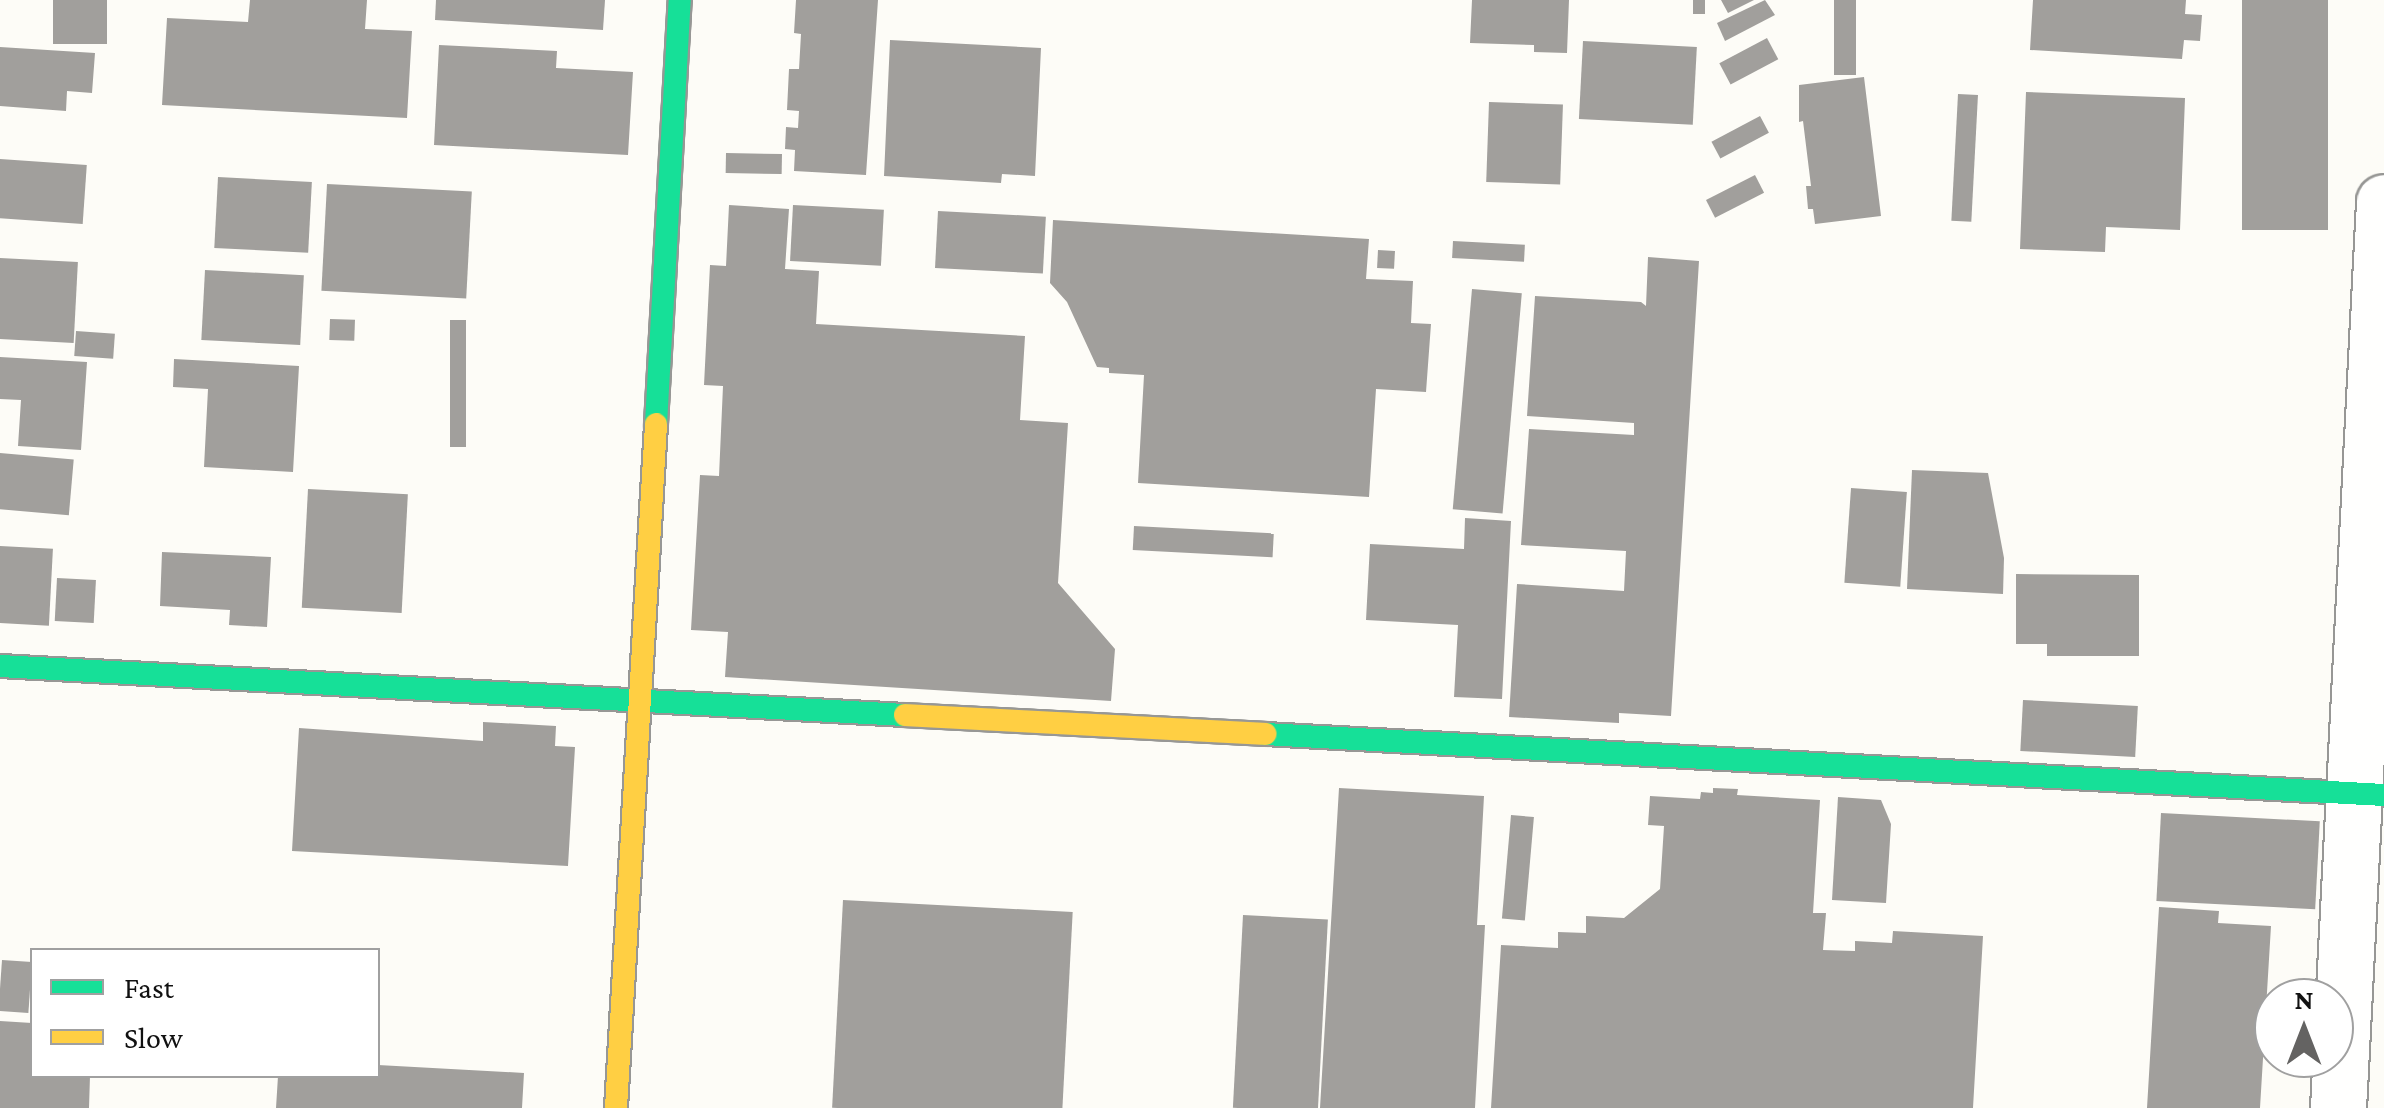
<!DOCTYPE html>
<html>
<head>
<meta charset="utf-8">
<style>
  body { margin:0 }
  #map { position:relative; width:2384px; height:1108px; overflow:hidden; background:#fdfcf7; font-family:"Crimson Pro",serif }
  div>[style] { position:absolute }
  .building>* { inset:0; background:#a19f9c; transform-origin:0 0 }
  .roads { filter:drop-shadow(2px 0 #979795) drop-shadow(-2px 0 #979795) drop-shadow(0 2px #979795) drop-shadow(0 -2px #979795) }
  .street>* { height:55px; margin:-27.5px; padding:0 27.5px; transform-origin:27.5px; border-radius:27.5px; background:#fffffe }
  .fast>* { height:22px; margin:-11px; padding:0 11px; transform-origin:11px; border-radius:11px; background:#16e098 }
  .slow>* { height:22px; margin:-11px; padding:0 11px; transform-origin:11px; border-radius:11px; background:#ffcf43 }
  span { translate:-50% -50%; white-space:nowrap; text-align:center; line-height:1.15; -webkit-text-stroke:10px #fff; paint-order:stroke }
  .legend { position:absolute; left:30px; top:948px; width:350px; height:130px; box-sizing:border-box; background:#fff; border:2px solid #a0a0a0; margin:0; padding:12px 18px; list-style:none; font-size:30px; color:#111 }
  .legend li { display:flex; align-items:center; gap:20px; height:50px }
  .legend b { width:50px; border:2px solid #a0a0a0 }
  .north { position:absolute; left:2254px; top:978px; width:100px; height:100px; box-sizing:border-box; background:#fff; border:2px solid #a0a0a0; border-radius:50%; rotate:0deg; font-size:28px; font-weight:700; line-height:40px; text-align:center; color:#111 }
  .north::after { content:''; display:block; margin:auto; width:35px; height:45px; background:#646362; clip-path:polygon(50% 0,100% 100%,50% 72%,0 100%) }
</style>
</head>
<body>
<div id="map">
  <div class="building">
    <div style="left:53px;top:0;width:54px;height:44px"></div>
    <div style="clip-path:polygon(250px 0,367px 0,365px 29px,412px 31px,407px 118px,162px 105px,167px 18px,248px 22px)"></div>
    <div style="clip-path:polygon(436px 0,605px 0,603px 30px,435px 20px)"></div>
    <div style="clip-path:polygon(796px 0,878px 0,866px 175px,794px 171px,795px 150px,785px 149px,786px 127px,798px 128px,799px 111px,787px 110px,789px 69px,799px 69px,801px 34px,794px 33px)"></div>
    <div style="clip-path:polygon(1472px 0,1569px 0,1567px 53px,1534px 52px,1534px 45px,1470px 43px)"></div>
    <div style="left:1693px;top:0;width:12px;height:14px"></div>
    <div style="clip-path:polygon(1721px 0,1754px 0,1728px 13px)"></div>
    <div style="clip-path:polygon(1765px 0,1775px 15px,1725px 41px,1717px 23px)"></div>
    <div style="left:1834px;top:0;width:22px;height:75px"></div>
    <div style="clip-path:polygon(2033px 0,2186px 0,2185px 14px,2202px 15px,2200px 41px,2184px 40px,2182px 59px,2030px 50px)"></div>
    <div style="left:2242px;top:0;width:86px;height:230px"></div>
    <div style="left:1767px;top:38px;width:24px;height:54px;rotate:62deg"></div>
    <div style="clip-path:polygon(890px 40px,1041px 48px,1035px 176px,1002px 174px,1001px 183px,884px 176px)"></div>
    <div style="left:1583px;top:41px;width:114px;height:78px;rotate:3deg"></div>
    <div style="clip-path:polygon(439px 45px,557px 51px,556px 68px,633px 72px,628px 155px,434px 145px)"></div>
    <div style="clip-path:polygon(0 47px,95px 53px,92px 93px,67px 91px,66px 111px,0 106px)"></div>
    <div style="clip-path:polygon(1864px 77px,1881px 216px,1815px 224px,1813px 209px,1808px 209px,1806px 186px,1811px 186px,1803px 121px,1799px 122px,1799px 85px)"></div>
    <div style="clip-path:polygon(2026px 92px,2185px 98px,2180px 230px,2106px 227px,2105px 252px,2020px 249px)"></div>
    <div style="left:1958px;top:94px;width:20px;height:127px;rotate:3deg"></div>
    <div style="left:1489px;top:102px;width:74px;height:80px;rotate:2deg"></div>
    <div style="left:1760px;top:116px;width:19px;height:55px;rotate:62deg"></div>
    <div style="left:726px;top:153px;width:56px;height:20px;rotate:1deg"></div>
    <div style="left:0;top:159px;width:87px;height:59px;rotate:4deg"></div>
    <div style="left:1755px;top:175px;width:20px;height:55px;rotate:63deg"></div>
    <div style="left:218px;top:177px;width:94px;height:71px;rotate:3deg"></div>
    <div style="left:327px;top:184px;width:145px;height:107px;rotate:3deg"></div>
    <div style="clip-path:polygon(729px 205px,789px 209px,785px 269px,819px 271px,816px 324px,1025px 336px,1020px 420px,1068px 423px,1058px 583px,1115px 649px,1111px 701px,725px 677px,728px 632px,691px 630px,700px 475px,719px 476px,723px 386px,704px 385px,710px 265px,726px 266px)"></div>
    <div style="left:793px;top:205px;width:91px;height:56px;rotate:3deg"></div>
    <div style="left:938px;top:211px;width:108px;height:57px;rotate:3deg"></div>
    <div style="clip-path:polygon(1053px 220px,1369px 239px,1366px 279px,1413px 281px,1411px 323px,1431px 324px,1426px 392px,1376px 389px,1369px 497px,1138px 483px,1144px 375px,1109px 373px,1109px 368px,1097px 367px,1067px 302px,1050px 283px)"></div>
    <div style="left:1453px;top:241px;width:72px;height:17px;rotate:3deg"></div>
    <div style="left:1378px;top:250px;width:17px;height:18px;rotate:3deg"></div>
    <div style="clip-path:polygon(1648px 257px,1699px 261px,1671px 716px,1619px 713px,1619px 723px,1509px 717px,1517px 584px,1624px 591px,1626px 551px,1521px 545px,1529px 429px,1634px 435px,1634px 423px,1527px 416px,1535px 296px,1641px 302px,1646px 306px)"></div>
    <div style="left:0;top:258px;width:78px;height:81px;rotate:3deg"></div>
    <div style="left:205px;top:270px;width:99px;height:70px;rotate:3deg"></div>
    <div style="left:1472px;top:289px;width:50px;height:221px;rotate:5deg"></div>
    <div style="left:330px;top:319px;width:25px;height:21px;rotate:2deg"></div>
    <div style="left:450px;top:320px;width:16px;height:127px"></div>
    <div style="left:76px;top:331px;width:39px;height:25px;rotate:4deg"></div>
    <div style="clip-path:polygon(0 357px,87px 362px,81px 450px,18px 446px,21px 400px,0 399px)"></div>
    <div style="clip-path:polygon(174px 359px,299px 366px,293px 472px,204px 467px,208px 389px,173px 387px)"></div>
    <div style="left:0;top:453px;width:74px;height:56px;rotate:5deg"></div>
    <div style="clip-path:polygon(1912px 470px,1988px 473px,2004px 558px,2003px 594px,1907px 589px)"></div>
    <div style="left:1851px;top:488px;width:56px;height:95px;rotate:4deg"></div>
    <div style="left:308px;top:489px;width:100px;height:119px;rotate:3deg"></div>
    <div style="clip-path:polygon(1465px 518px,1511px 521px,1502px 699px,1454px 697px,1458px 625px,1366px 620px,1370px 544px,1464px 549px)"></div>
    <div style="left:1134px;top:526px;width:140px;height:24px;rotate:3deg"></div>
    <div style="left:0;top:546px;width:53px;height:77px;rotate:3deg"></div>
    <div style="clip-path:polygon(162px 552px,271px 557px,267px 627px,229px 625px,230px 610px,160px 606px)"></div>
    <div style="clip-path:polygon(2016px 574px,2139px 575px,2139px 656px,2047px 656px,2047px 644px,2016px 644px)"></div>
    <div style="left:57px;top:578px;width:39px;height:43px;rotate:3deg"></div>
    <div style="left:2023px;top:700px;width:115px;height:51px;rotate:3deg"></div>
    <div style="clip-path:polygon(483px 722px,556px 726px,555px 746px,575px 747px,568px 866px,292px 851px,299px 728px,483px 741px)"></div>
    <div style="clip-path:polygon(1339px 788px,1484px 796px,1477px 925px,1485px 925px,1475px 1108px,1320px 1108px)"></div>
    <div style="clip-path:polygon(1713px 788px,1738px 789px,1737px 795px,1820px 800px,1813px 913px,1826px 913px,1823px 950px,1855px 951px,1855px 941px,1892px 943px,1893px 931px,1983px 936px,1973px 1108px,1491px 1108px,1501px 945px,1558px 948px,1558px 932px,1586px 933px,1586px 916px,1624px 918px,1660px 889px,1664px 826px,1648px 825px,1650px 796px,1700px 799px,1701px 792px,1713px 793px)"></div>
    <div style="clip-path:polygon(1838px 797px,1881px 800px,1891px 824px,1886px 903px,1832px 900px)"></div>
    <div style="left:2161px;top:813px;width:159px;height:88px;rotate:3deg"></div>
    <div style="left:1511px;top:815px;width:23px;height:104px;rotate:5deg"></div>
    <div style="left:843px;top:900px;width:230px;height:208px;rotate:3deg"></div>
    <div style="clip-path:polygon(2159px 907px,2219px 911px,2218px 923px,2271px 926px,2260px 1108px,2147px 1108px)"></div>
    <div style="left:1243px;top:915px;width:85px;height:193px;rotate:3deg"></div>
    <div style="left:2px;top:960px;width:30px;height:51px;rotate:4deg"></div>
    <div style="clip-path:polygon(0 1021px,32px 1023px,32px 1076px,90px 1076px,89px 1108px,0 1108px)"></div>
    <div style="clip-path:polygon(378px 1065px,524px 1073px,522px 1108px,276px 1108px,278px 1076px,378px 1076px)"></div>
  </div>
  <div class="roads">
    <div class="street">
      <div style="left:2338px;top:1108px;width:907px;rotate:-87.09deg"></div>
    </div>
    <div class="fast">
      <div style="left:656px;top:424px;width:425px;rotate:-86.8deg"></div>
      <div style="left:0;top:666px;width:906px;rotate:3.1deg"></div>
      <div style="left:1265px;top:734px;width:1121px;rotate:3.12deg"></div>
    </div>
    <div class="slow">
      <div style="left:905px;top:715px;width:361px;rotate:3deg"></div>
      <div style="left:616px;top:1108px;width:685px;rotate:-86.65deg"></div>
    </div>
  </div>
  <ul class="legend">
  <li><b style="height:12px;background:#16e098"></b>Fast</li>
  <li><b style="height:12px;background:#ffcf43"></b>Slow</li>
  </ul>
  <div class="north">N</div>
</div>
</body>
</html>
